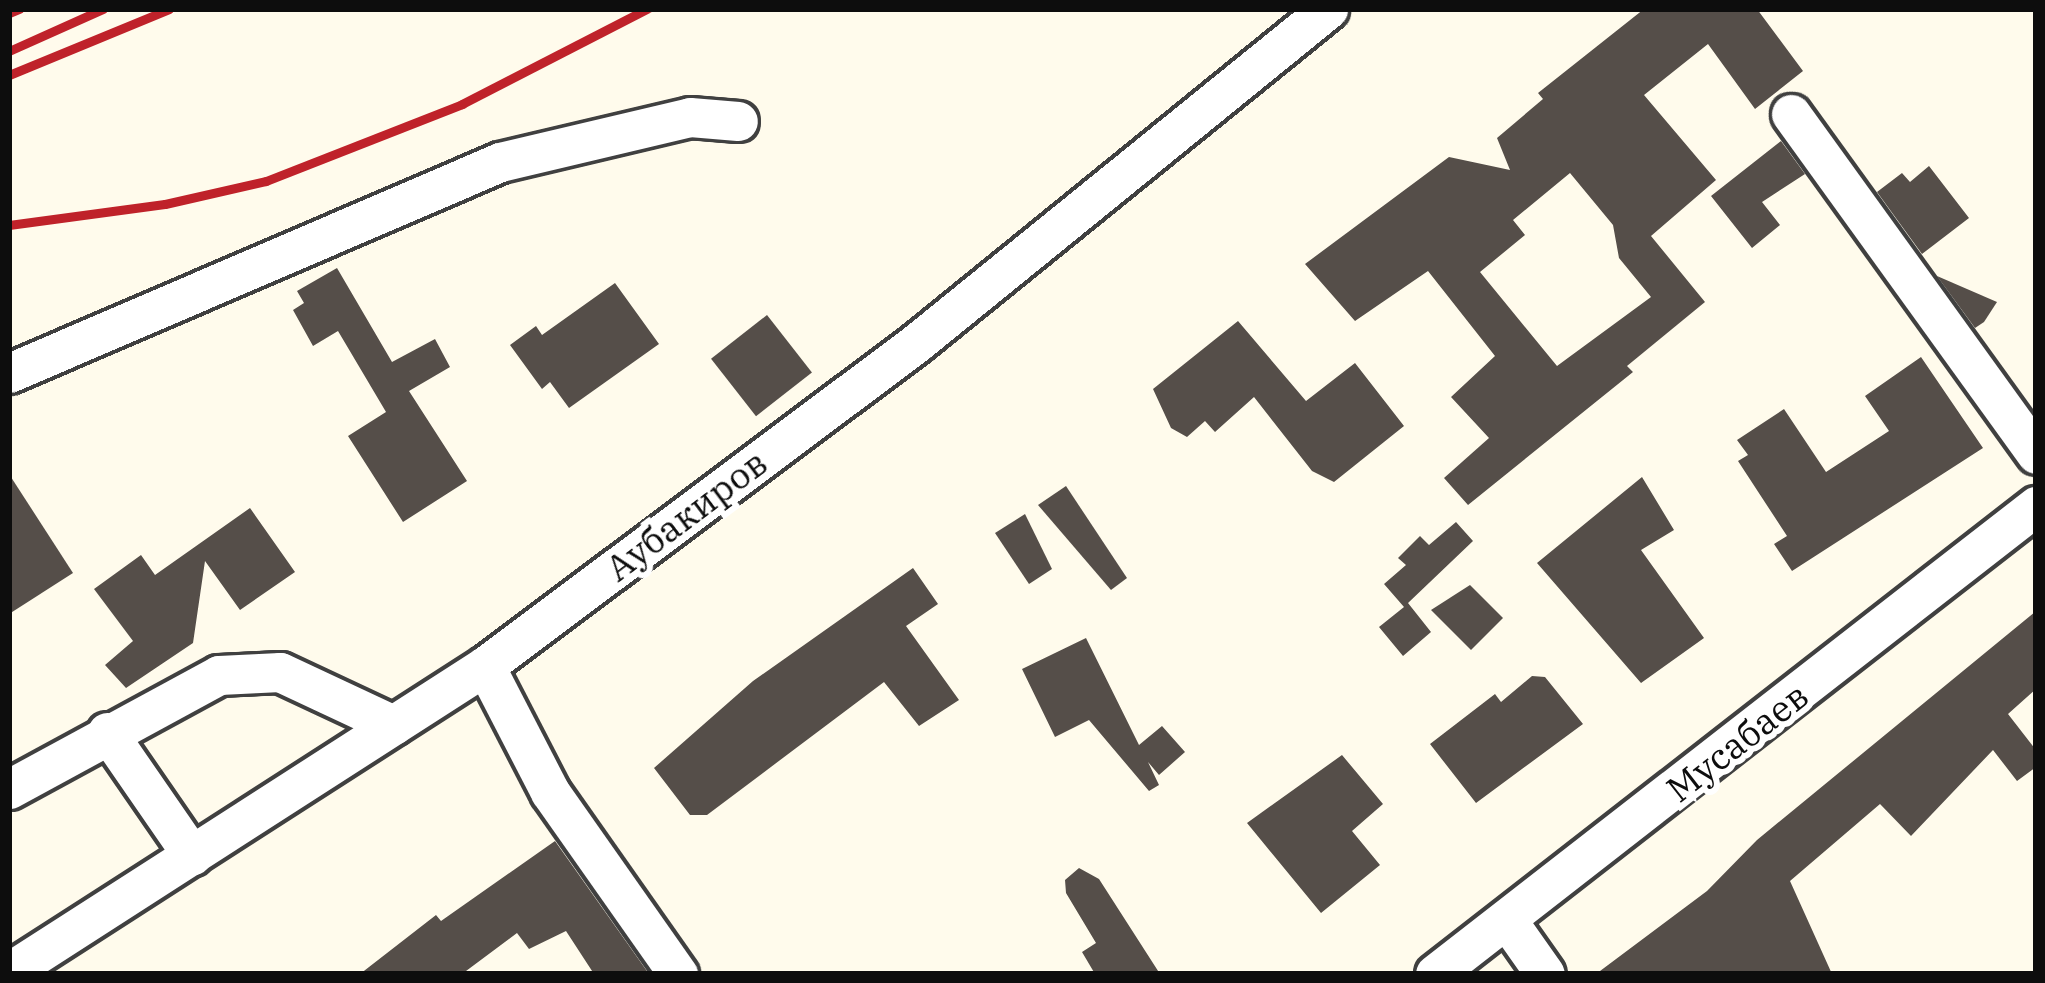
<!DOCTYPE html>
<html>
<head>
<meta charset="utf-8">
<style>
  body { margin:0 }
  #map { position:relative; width:2045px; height:983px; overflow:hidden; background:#fffbec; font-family:"IBM Plex Serif",serif }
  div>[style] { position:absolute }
  .building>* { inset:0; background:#554e49; transform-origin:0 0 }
  .roads { filter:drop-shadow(3px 0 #404040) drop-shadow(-3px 0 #404040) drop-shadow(0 3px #404040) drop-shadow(0 -3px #404040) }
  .minor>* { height:39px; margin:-19.5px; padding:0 19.5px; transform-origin:19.5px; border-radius:19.5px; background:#fff }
  .rail>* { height:9px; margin:-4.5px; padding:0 4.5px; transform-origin:4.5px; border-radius:4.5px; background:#bf222a }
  span { translate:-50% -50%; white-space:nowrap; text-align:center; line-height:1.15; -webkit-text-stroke:12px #fff; paint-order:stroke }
  .street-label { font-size:36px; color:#0d0d0d }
  .frame { position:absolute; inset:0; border:12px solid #0d0d0d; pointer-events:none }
</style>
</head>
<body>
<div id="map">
  <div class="building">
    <div style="clip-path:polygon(evenodd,1644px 9px,1757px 9px,1803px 71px,1755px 109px,1708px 44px,1644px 95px,1716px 180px,1651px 236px,1705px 302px,1627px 366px,1633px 372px,1468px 505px,1444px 478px,1489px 438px,1451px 397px,1495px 356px,1428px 271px,1355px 321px,1305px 264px,1449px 157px,1510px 170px,1497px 138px,1543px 99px,1538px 93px,1644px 9px,1570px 173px,1613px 225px,1619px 258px,1651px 297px,1557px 366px,1480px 272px,1525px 235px,1513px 220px,1570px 173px)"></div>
    <div style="clip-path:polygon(1781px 141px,1805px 174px,1762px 202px,1780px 225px,1752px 248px,1711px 196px)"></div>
    <div style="clip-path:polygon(1929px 166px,1969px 218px,1922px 254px,1877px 192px,1902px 173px,1910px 182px)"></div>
    <div style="clip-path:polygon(337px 268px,392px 362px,435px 339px,450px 367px,409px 391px,467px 481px,403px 522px,348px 436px,386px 412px,338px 331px,313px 346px,293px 310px,304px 303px,297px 291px)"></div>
    <div style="clip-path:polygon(1937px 276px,1997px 302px,1984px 322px,1975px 328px)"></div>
    <div style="clip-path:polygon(615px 283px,659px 344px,569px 408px,550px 382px,542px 389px,510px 345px,536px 326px,542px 335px)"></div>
    <div style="left:767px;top:315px;width:73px;height:71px;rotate:52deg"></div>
    <div style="clip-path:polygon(1238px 321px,1306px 401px,1355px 363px,1404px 426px,1334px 482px,1312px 471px,1254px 397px,1215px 432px,1205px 421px,1187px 437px,1171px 428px,1153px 389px)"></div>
    <div style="clip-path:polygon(1921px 357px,1983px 448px,1792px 571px,1774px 544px,1787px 536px,1738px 461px,1748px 455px,1737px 440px,1784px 409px,1826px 472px,1889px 431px,1865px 396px)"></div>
    <div style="clip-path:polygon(9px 474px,73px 573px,9px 614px)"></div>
    <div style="clip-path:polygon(1642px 477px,1674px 530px,1641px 550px,1704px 638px,1641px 683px,1537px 563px)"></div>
    <div style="clip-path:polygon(1066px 486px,1127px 578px,1111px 590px,1038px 505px)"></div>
    <div style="clip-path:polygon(250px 508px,295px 572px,240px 610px,205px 561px,193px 643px,126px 688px,105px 665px,133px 641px,94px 589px,141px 555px,155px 575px)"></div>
    <div style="clip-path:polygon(1025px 514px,1052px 569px,1029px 584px,995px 533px)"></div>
    <div style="clip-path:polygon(1456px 522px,1473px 541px,1408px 603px,1431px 632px,1403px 656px,1379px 627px,1404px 607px,1384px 584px,1406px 565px,1398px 558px,1420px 536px,1429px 545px)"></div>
    <div style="clip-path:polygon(913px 568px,938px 604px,906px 626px,959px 700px,919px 726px,884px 682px,707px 815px,690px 815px,654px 768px,753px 681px)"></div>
    <div style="clip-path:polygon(1470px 585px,1503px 618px,1471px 650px,1431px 610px)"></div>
    <div style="clip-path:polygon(2036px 611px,2036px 689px,2008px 714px,2036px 750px,2036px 767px,2017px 781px,1993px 750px,1911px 836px,1880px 804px,1790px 881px,1832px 974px,1596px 974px,1707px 891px,1757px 840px)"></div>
    <div style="clip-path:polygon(1086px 638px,1139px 745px,1162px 726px,1185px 752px,1159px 775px,1148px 762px,1159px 785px,1149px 791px,1089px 720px,1055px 737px,1022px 669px)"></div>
    <div style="clip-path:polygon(1532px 676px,1545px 677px,1583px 724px,1476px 803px,1430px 744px,1495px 694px,1501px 702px)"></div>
    <div style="clip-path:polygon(1342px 755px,1383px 804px,1352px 831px,1380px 865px,1321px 913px,1247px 823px)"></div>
    <div style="clip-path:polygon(555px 841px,649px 974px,594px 974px,566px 931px,529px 949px,517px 933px,462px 974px,360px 974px,436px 915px,441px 921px)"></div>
    <div style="clip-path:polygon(1079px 868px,1099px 879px,1160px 974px,1095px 974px,1082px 952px,1096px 943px,1066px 893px,1065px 880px)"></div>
  </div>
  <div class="roads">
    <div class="minor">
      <div style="left:1791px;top:114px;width:419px;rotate:54.2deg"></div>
      <div style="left:9px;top:373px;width:534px;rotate:-23.25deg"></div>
      <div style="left:500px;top:162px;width:195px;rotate:-13.3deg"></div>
      <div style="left:690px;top:117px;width:48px;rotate:4.8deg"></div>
      <div style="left:485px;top:666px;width:142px;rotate:62.7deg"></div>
      <div style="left:550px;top:792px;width:223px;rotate:54.9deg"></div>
      <div style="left:107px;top:732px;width:150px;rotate:55.4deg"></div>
      <div style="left:9px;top:789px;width:239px;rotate:-28.5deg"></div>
      <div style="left:219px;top:675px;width:61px;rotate:-2.8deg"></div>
      <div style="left:280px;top:672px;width:125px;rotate:25.1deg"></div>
      <div style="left:1509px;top:923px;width:62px;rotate:54.8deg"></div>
      <div style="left:9px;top:972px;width:566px;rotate:-32.74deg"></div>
      <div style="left:485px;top:666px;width:537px;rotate:-36.83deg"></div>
      <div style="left:915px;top:344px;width:532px;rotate:-39.05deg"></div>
      <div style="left:1435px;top:974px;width:762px;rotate:-37.91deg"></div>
    </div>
  </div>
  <div class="rail">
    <div style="left:9px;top:13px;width:11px;rotate:-22deg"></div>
    <div style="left:9px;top:51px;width:103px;rotate:-24.1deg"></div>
    <div style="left:9px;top:75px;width:173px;rotate:-22.4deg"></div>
    <div style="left:9px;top:225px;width:157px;rotate:-7.7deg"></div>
    <div style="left:165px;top:204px;width:104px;rotate:-12.8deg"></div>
    <div style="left:266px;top:181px;width:211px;rotate:-21.4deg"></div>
    <div style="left:462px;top:104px;width:208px;rotate:-27.2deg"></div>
  </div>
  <div class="street-label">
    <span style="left:686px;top:515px;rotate:-37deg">Аубакиров</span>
    <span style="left:1737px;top:742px;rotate:-38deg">Мусабаев</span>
  </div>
  <div class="frame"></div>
</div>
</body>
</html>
